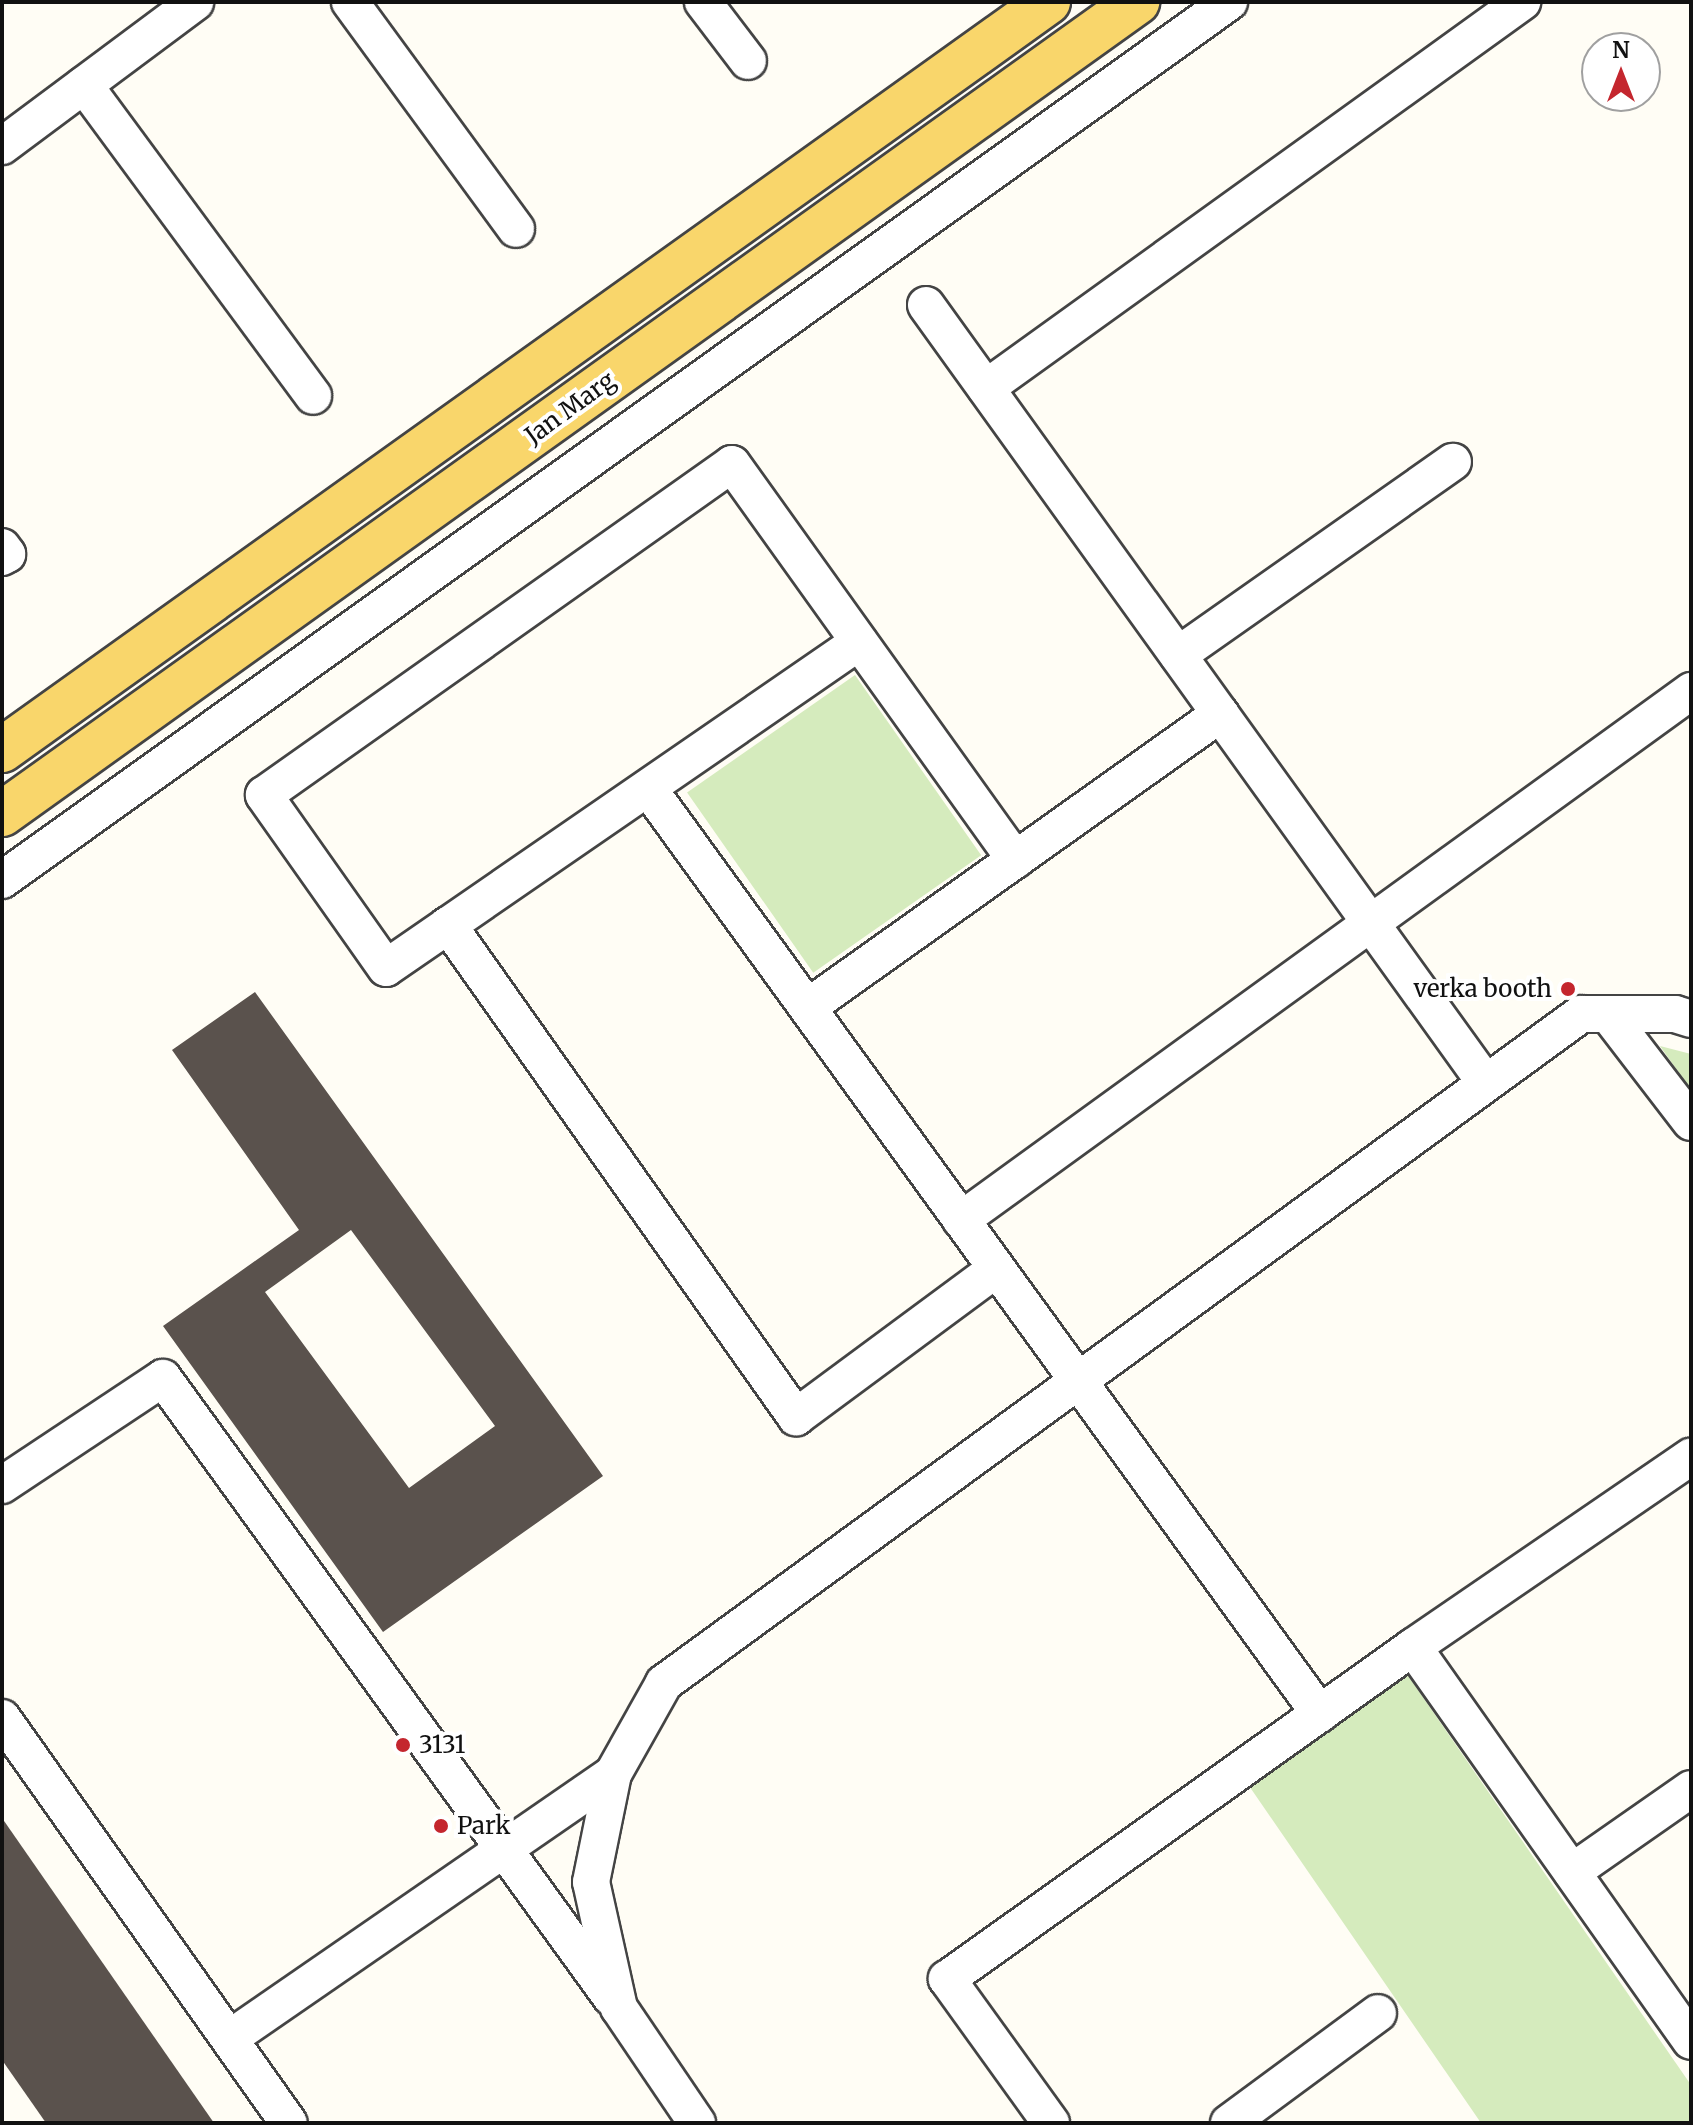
<!DOCTYPE html>
<html>
<head>
<meta charset="utf-8">
<style>
  body { margin:0 }
  #map { position:relative; width:1693px; height:2125px; overflow:hidden; background:#fffdf5; font-family:Merriweather,serif }
  div>[style] { position:absolute }
  .green>* { inset:0; background:#d5ebbd; transform-origin:0 0 }
  .building>* { inset:0; background:#5a524d }
  .roads { filter:drop-shadow(2px 0 #444) drop-shadow(-2px 0 #444) drop-shadow(0 2px #444) drop-shadow(0 -2px #444) }
  .minor>* { height:36px; margin:-18px; padding:0 18px; transform-origin:18px; border-radius:18px; background:#fff }
  .major>* { height:44px; margin:-22px; padding:0 22px; transform-origin:22px; border-radius:22px; background:#f9d66b }
  .dots>* { width:22px; height:22px; translate:-50% -50%; box-sizing:border-box; border:4px solid #fff; border-radius:50% }
  span { translate:-50% -50%; white-space:nowrap; text-align:center; line-height:1.15; -webkit-text-stroke:8px #fff; paint-order:stroke }
  .street-label { font-size:24px; color:#111 }
  .poi-label { font-size:24px; color:#111 }
  .right { translate:-100% -50%; text-align:right }
  .left { translate:0 -50%; text-align:left }
  .frame { position:absolute; inset:0; border:4px solid #111; pointer-events:none }
  .north { position:absolute; left:1581px; top:32px; width:80px; height:80px; box-sizing:border-box; background:#fff; border:2px solid #a0a0a0; border-radius:50%; rotate:0deg; font-size:22px; font-weight:700; line-height:32px; text-align:center; color:#111 }
  .north::after { content:''; display:block; margin:auto; width:28px; height:36px; background:#c4262e; clip-path:polygon(50% 0,100% 100%,50% 72%,0 100%) }
</style>
</head>
<body>
<div id="map">
  <div class="green">
    <div style="left:855px;top:675px;width:220px;height:205px;rotate:55deg"></div>
    <div style="clip-path:polygon(1660px 1046px,1691px 1054px,1691px 1090px)"></div>
    <div style="clip-path:polygon(1402px 1667px,1691px 2085px,1691px 2123px,1481px 2123px,1245px 1780px)"></div>
  </div>
  <div class="building">
    <div style="clip-path:polygon(evenodd,255px 992px,603px 1476px,383px 1632px,163px 1326px,299px 1230px,172px 1050px,255px 992px,351px 1230px,495px 1426px,409px 1488px,265px 1292px,351px 1230px)"></div>
    <div style="clip-path:polygon(2px 1818px,214px 2123px,46px 2123px,2px 2060px)"></div>
  </div>
  <div class="roads">
    <div class="minor">
      <div style="left:350px;top:2px;width:281px;rotate:53.8deg"></div>
      <div style="left:703px;top:2px;width:74px;rotate:52.7deg"></div>
      <div style="left:84px;top:85px;width:386px;rotate:53.6deg"></div>
      <div style="left:2px;top:146px;width:241px;rotate:-36.7deg"></div>
      <div style="left:926px;top:305px;width:957px;rotate:54.27deg"></div>
      <div style="left:986px;top:388px;width:661px;rotate:-35.76deg"></div>
      <div style="left:2px;top:547px;width:9px;rotate:54deg"></div>
      <div style="left:7px;top:554px;width:6px;rotate:149deg"></div>
      <div style="left:859px;top:642px;width:574px;rotate:145.42deg"></div>
      <div style="left:386px;top:968px;width:212px;rotate:-125.2deg"></div>
      <div style="left:264px;top:795px;width:573px;rotate:-35.27deg"></div>
      <div style="left:732px;top:464px;width:487px;rotate:54.4deg"></div>
      <div style="left:1178px;top:655px;width:336px;rotate:-35.1deg"></div>
      <div style="left:648px;top:788px;width:1144px;rotate:54.03deg"></div>
      <div style="left:2px;top:880px;width:1509px;rotate:-35.59deg"></div>
      <div style="left:448px;top:925px;width:603px;rotate:54.73deg"></div>
      <div style="left:796px;top:1417px;width:249px;rotate:-36.5deg"></div>
      <div style="left:808px;top:1007px;width:506px;rotate:-35.42deg"></div>
      <div style="left:1608px;top:1014px;width:136px;rotate:52.5deg"></div>
      <div style="left:961px;top:1220px;width:902px;rotate:-35.93deg"></div>
      <div style="left:2px;top:1485px;width:193px;rotate:-33.6deg"></div>
      <div style="left:163px;top:1378px;width:764px;rotate:54.1deg"></div>
      <div style="left:1413px;top:1647px;width:482px;rotate:54.8deg"></div>
      <div style="left:2px;top:1718px;width:496px;rotate:54.7deg"></div>
      <div style="left:1572px;top:1872px;width:145px;rotate:-34.9deg"></div>
      <div style="left:230px;top:2038px;width:465px;rotate:-34.6deg"></div>
      <div style="left:697px;top:2123px;width:139px;rotate:-124.1deg"></div>
      <div style="left:619px;top:2008px;width:129px;rotate:-102.5deg"></div>
      <div style="left:591px;top:1882px;width:110px;rotate:-78.5deg"></div>
      <div style="left:613px;top:1774px;width:104px;rotate:-60.7deg"></div>
      <div style="left:664px;top:1683px;width:1135px;rotate:-36.11deg"></div>
      <div style="left:1581px;top:1014px;width:94px"></div>
      <div style="left:1675px;top:1014px;width:17px;rotate:17deg"></div>
      <div style="left:1051px;top:2123px;width:178px;rotate:-125.8deg"></div>
      <div style="left:947px;top:1979px;width:572px;rotate:-35.47deg"></div>
      <div style="left:1413px;top:1647px;width:337px;rotate:-34.4deg"></div>
      <div style="left:1229px;top:2123px;width:185px;rotate:-36.4deg"></div>
    </div>
    <div class="major">
      <div style="left:2px;top:750px;width:1286px;rotate:-35.57deg"></div>
      <div style="left:2px;top:814px;width:1396px;rotate:-35.58deg"></div>
    </div>
  </div>
  <div class="dots">
    <div style="left:1568px;top:989px;background:#c4262e"></div>
    <div style="left:403px;top:1745px;background:#c4262e"></div>
    <div style="left:441px;top:1826px;background:#c4262e"></div>
  </div>
  <div class="street-label">
    <span style="left:570px;top:408px;rotate:-36deg">Jan Marg</span>
  </div>
  <div class="poi-label">
    <span class="right" style="left:1552px;top:989px">verka booth</span>
    <span class="left" style="left:419px;top:1745px">3131</span>
    <span class="left" style="left:457px;top:1826px">Park</span>
  </div>
  <div class="frame"></div>
  <div class="north">N</div>
</div>
</body>
</html>
